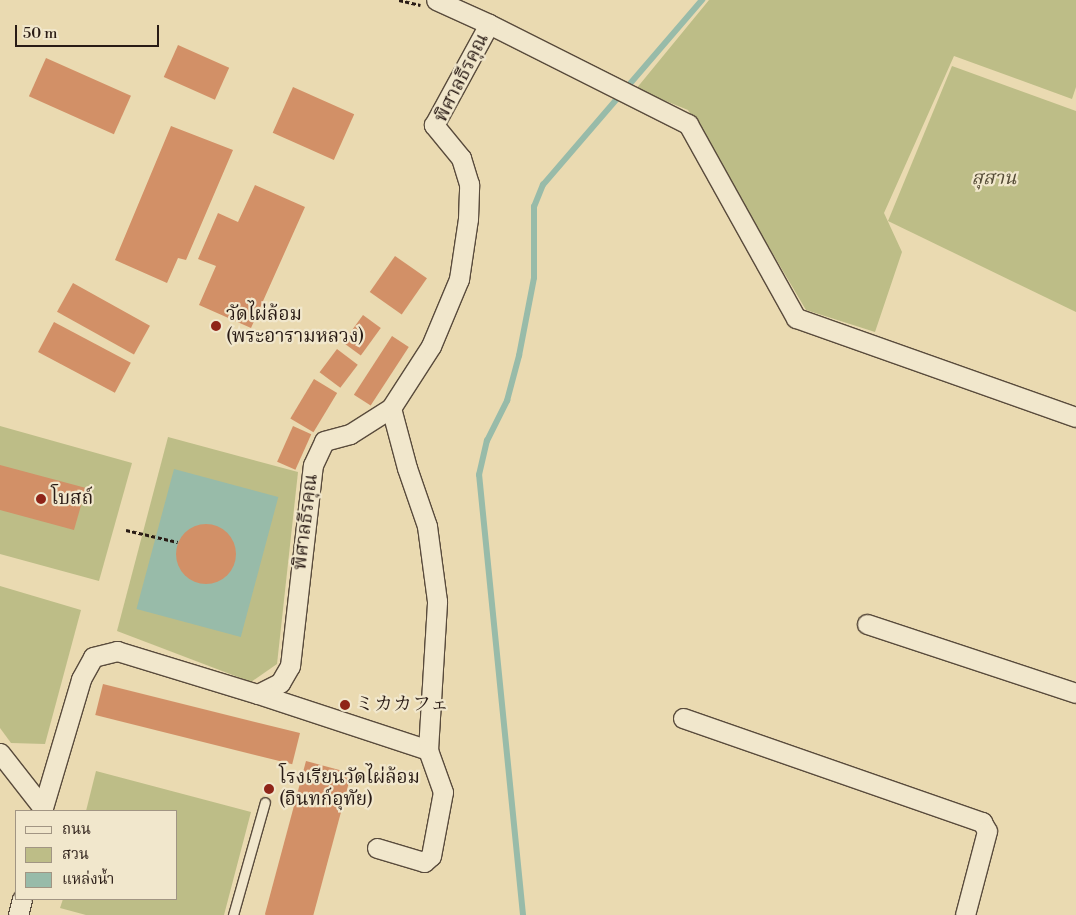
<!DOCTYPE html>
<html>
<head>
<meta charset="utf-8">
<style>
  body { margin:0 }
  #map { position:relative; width:1076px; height:915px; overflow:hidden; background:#eadab1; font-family:"Libre Bodoni","Noto Serif JP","Noto Serif Thai",serif }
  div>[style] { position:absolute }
  .green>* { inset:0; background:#bdbd87 }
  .water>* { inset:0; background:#98bba9; transform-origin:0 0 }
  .stream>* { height:5.5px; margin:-2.75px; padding:0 2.75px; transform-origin:2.75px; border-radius:2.75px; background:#98bba9 }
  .building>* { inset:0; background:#d29067; transform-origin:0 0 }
  .round { border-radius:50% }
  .path>* { height:3px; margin-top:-1.5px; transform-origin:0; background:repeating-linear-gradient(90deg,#291b15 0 4px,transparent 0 6.5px) }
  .roads { filter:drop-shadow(1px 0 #594b3c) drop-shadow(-1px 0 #594b3c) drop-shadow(0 1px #594b3c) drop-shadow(0 -1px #594b3c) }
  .service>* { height:9px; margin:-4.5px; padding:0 4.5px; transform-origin:4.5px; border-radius:4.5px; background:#f1e7cc }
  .minor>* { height:19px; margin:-9.5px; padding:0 9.5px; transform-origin:9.5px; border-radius:9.5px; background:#f1e7cc }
  .dots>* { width:14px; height:14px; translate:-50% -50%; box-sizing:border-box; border:2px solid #f1e7cc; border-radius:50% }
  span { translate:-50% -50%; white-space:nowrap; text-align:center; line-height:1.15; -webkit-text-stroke:4.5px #f1e7cc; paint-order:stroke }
  .street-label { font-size:19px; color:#291b15 }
  .park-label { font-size:19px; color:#554c37; font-style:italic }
  .poi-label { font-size:19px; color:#291b15 }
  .left { translate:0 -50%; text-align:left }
  .legend { position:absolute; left:15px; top:810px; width:162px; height:90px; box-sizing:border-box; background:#f1e7cc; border:1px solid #a19583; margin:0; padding:6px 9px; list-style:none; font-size:15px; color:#291b15 }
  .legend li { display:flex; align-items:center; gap:10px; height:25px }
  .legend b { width:25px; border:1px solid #a19583 }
  .scale { position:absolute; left:15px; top:25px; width:144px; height:22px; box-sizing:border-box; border:2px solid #291b15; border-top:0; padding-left:6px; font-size:15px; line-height:18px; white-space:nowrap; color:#291b15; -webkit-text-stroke:4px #f1e7cc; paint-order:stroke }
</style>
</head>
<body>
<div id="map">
  <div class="green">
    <div style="clip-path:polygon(709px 0,1076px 0,1076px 87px,1072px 99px,954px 56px,884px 213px,902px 252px,875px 332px,806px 310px,688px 110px,636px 89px)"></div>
    <div style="clip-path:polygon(952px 66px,1076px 111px,1076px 312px,888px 221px)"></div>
    <div style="clip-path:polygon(0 426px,132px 463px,99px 581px,0 554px)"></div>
    <div style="clip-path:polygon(168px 437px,298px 472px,277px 664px,251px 682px,117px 631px)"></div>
    <div style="clip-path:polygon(0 586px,81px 610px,45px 744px,11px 743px,0 728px)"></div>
    <div style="clip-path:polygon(96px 771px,251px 812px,224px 915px,86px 915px,60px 908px,63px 899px,176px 899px,176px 811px,86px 811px)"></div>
  </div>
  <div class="water">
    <div style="left:174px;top:469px;width:108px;height:145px;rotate:15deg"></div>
  </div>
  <div class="stream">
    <div style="left:523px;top:915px;width:442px;rotate:-95.7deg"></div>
    <div style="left:479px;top:475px;width:35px;rotate:-77deg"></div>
    <div style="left:487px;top:441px;width:45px;rotate:-63.4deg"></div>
    <div style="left:507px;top:401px;width:47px;rotate:-75.1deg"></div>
    <div style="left:519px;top:356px;width:79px;rotate:-79.1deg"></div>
    <div style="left:534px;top:278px;width:71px;rotate:-90deg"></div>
    <div style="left:534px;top:207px;width:24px;rotate:-68deg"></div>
    <div style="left:543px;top:185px;width:244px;rotate:-49.3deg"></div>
  </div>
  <div class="building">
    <div style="left:178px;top:45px;width:56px;height:35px;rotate:24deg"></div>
    <div style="left:46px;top:58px;width:93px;height:42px;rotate:24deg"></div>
    <div style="left:293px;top:87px;width:67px;height:50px;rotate:24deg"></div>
    <div style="clip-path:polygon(171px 126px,233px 150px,186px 260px,178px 258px,167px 283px,115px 260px)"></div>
    <div style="clip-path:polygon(255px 185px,305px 207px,251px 328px,199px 305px,216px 266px,198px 259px,218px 213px,238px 222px)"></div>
    <div style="left:395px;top:256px;width:39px;height:44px;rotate:35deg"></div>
    <div style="left:73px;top:283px;width:88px;height:33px;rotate:29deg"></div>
    <div style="left:363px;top:315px;width:22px;height:34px;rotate:36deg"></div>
    <div style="left:54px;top:322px;width:87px;height:34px;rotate:28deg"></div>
    <div style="left:392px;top:336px;width:20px;height:70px;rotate:33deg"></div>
    <div style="left:337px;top:349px;width:26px;height:29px;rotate:37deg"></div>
    <div style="left:314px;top:379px;width:27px;height:46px;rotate:31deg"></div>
    <div style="left:293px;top:426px;width:20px;height:39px;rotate:24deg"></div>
    <div style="clip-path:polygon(0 465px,86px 488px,74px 530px,0 510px)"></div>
    <div class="round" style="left:176px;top:524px;width:60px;height:60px"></div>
    <div style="left:103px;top:684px;width:203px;height:32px;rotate:14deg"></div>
    <div style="left:306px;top:761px;width:47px;height:159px;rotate:15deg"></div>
  </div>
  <div class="path">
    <div style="left:399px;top:0;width:22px;rotate:13deg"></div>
    <div style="left:126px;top:530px;width:53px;rotate:13deg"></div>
  </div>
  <div class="roads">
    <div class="service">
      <div style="left:233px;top:915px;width:117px;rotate:-74.2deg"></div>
    </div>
    <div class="minor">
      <div style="left:489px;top:24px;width:223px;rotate:26.7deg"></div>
      <div style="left:688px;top:124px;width:222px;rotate:60.9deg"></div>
      <div style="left:796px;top:318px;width:297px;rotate:19.5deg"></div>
      <div style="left:867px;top:624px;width:220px;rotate:18.3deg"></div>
      <div style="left:258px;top:694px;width:179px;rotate:18.2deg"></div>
      <div style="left:428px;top:750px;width:149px;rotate:-86.5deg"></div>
      <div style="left:437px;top:601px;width:76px;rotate:-97.6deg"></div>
      <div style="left:427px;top:526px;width:61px;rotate:-109deg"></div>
      <div style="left:407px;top:468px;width:62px;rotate:-104.9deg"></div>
      <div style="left:683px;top:718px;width:317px;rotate:19.2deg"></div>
      <div style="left:982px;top:822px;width:10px;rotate:61deg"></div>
      <div style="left:987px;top:831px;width:87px;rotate:104.7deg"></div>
      <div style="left:0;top:753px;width:70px;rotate:52deg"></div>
      <div style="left:42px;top:811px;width:138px;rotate:-73.5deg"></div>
      <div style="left:81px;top:679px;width:25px;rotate:-61deg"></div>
      <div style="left:93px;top:657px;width:25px;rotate:-14deg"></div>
      <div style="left:117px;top:651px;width:147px;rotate:17deg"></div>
      <div style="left:258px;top:694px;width:25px;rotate:-27deg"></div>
      <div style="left:280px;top:683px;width:20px;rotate:-60deg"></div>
      <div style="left:290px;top:666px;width:202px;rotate:-83.5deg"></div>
      <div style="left:313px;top:465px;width:26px;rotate:-65deg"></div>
      <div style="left:324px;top:441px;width:27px;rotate:-15deg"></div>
      <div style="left:350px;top:434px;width:49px;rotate:-32.4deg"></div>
      <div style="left:391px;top:408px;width:74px;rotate:-57.2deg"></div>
      <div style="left:431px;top:346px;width:73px;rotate:-67.3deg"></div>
      <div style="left:459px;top:279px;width:61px;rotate:-81.5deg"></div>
      <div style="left:468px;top:219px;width:35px;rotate:-88deg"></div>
      <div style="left:469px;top:184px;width:27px;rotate:-107deg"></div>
      <div style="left:461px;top:158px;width:43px;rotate:-129.3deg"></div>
      <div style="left:434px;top:125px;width:115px;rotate:-61.4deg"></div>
      <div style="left:489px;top:24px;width:58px;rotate:-155.6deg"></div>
      <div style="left:377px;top:848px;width:49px;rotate:16.6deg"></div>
      <div style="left:424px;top:862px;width:9px;rotate:-41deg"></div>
      <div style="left:431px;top:856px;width:65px;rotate:-79.4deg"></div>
      <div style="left:443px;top:792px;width:45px;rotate:-109.7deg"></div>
      <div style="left:18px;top:915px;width:16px;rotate:-76deg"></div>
    </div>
  </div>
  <div class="dots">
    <div style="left:216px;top:326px;background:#8f2418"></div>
    <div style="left:41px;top:499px;background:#8f2418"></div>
    <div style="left:345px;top:705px;background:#8f2418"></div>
    <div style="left:269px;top:789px;background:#8f2418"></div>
  </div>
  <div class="street-label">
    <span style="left:462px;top:78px;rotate:-63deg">พิศาลธีรคุณ</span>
    <span style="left:306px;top:522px;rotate:-83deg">พิศาลธีรคุณ</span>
  </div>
  <div class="park-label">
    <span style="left:994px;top:179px">สุสาน</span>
  </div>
  <div class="poi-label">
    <span class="left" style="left:226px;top:326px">วัดไผ่ล้อม<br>(พระอารามหลวง)</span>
    <span class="left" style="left:51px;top:499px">โบสถ์</span>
    <span class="left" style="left:355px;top:705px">ミカカフェ</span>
    <span class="left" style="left:279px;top:789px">โรงเรียนวัดไผ่ล้อม<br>(อินทก์อุทัย)</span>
  </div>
  <ul class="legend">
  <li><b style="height:6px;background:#f1e7cc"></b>ถนน</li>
  <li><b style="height:14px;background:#bdbd87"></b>สวน</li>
  <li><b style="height:14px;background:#98bba9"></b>แหล่งน้ำ</li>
  </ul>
  <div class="scale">50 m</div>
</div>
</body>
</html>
